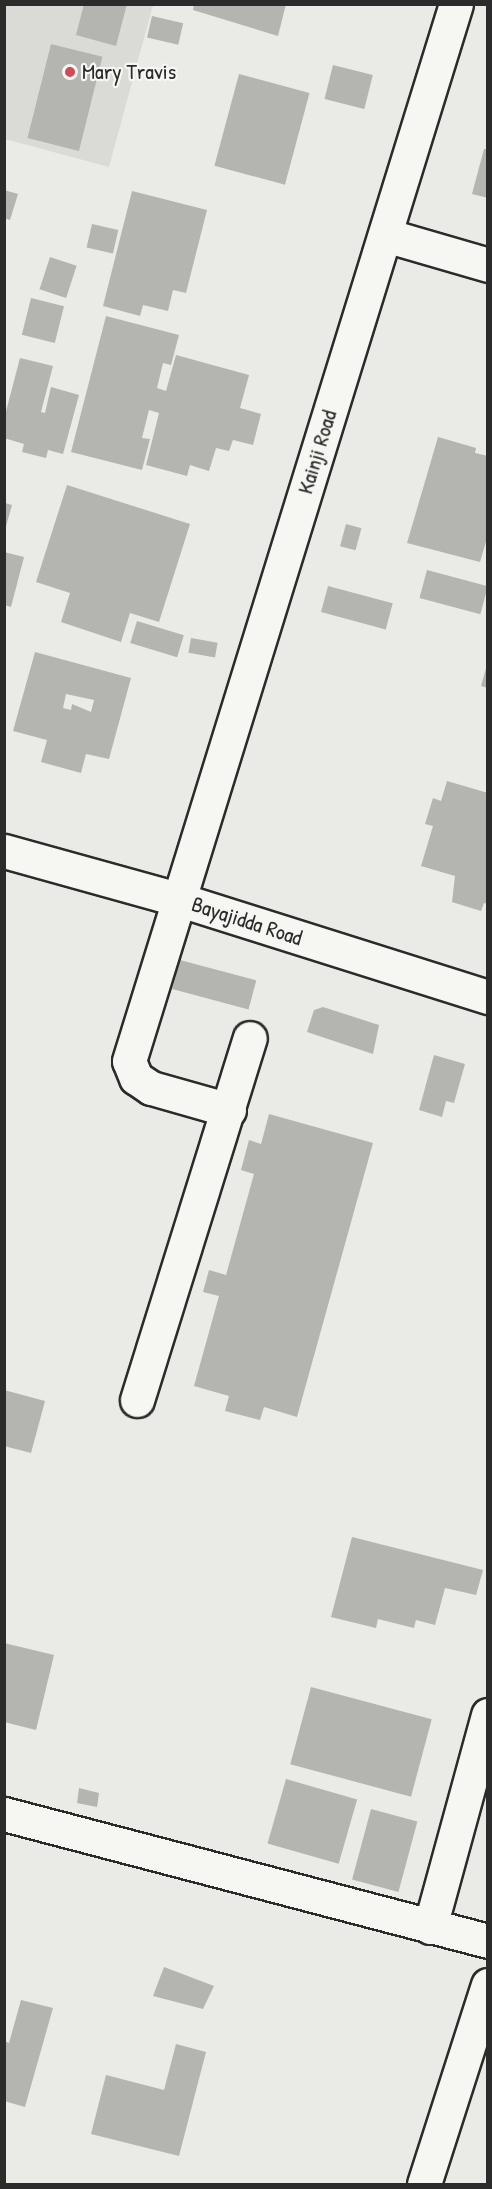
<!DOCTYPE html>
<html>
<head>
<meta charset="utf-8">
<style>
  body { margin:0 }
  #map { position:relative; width:492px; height:2189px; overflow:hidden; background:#eaeae6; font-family:"Patrick Hand",sans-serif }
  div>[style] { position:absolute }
  .built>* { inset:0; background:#dadad6 }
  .building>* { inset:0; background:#b4b4b1; transform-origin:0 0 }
  .roads { filter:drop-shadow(2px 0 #2b2b2b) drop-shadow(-2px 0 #2b2b2b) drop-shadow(0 2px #2b2b2b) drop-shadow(0 -2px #2b2b2b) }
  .minor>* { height:33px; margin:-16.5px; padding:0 16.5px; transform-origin:16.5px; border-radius:16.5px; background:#f6f6f2 }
  .dots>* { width:16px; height:16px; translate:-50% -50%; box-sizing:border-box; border:3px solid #f6f6f2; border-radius:50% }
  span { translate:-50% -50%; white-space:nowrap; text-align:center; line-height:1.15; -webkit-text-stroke:4.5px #f6f6f2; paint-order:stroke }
  .poi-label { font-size:22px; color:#2b2b2b }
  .left { translate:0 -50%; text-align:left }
  .street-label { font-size:22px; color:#2b2b2b }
  .frame { position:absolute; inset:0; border:6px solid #2b2b2b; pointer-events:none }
</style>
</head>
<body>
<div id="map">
  <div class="built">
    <div style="clip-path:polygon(4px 5px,153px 5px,109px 167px,5px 139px)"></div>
  </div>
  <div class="building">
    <div style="clip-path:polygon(84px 4px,127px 4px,116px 46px,76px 35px)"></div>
    <div style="clip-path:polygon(194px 4px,286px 4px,278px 36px,193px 10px)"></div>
    <div style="left:152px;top:16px;width:32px;height:22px;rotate:13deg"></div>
    <div style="left:51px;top:44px;width:53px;height:97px;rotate:14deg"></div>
    <div style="left:333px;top:65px;width:41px;height:35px;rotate:14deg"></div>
    <div style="left:239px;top:74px;width:73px;height:95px;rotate:15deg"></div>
    <div style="clip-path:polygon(484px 149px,488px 149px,488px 198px,472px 194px)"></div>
    <div style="clip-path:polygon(4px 190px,18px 194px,10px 220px,4px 218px)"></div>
    <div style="clip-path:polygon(132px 191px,207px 210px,186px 293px,173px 290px,168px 311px,143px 305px,140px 316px,103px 306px)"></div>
    <div style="left:92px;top:224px;width:27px;height:24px;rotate:13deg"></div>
    <div style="left:50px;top:257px;width:28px;height:34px;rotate:18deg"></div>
    <div style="left:31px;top:298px;width:34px;height:38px;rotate:14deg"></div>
    <div style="clip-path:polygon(106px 316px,179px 335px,171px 365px,163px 363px,157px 388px,166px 391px,176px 355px,249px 375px,240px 408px,261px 414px,253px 445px,233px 440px,229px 451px,216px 448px,209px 471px,190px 465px,187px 476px,146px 465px,163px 397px,159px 413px,149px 410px,142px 438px,150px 439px,142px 470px,71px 452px)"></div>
    <div style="clip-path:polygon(20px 358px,53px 366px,41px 412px,45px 413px,51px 387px,79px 395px,63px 454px,48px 450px,46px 458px,22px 452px,24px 444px,4px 438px,4px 419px)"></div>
    <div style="clip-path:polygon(438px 437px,476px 448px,475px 453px,488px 456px,488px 535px,480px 562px,407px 543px)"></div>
    <div style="clip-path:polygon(67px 485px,190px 524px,159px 622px,130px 613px,121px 642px,61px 622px,70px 593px,36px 582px)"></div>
    <div style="clip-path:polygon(5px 503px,12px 505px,5px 530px)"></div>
    <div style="left:346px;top:524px;width:16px;height:23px;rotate:15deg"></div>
    <div style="clip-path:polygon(4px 552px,24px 557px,11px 607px,4px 605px)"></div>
    <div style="left:427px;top:570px;width:63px;height:29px;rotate:15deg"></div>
    <div style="left:328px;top:586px;width:67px;height:27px;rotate:15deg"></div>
    <div style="left:137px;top:621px;width:49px;height:23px;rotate:17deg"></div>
    <div style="left:191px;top:638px;width:27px;height:15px;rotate:10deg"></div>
    <div style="clip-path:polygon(evenodd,35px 652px,131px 678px,109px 759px,86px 754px,81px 773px,41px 762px,47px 740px,13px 731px,35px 652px,66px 694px,94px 700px,91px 712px,72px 704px,71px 710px,63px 708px,66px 694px)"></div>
    <div style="clip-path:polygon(487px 665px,488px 665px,488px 688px,481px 686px)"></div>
    <div style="clip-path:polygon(447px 781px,488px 793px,488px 904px,484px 903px,481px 911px,452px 902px,455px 876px,421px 866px,433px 826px,425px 824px,433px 798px,441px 801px)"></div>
    <div style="left:180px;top:960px;width:79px;height:30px;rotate:15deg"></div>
    <div style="clip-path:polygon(323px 1007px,379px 1025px,373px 1054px,307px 1032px,314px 1010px)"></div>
    <div style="clip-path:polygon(434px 1055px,465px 1064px,454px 1103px,446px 1101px,442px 1117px,419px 1110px)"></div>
    <div style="clip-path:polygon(269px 1114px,373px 1143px,297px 1417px,264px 1407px,260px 1420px,225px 1411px,229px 1396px,194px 1386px,219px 1296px,203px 1292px,209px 1270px,226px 1275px,254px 1174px,241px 1170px,249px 1140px,261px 1144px)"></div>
    <div style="clip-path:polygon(4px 1390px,45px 1401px,31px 1453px,4px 1446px)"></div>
    <div style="clip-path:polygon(352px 1537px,483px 1570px,476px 1595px,445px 1588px,435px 1625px,416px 1620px,414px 1628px,378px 1619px,376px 1628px,331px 1617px)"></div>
    <div style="clip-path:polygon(4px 1643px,54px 1655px,36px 1730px,4px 1722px)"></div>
    <div style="left:311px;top:1687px;width:125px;height:80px;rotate:15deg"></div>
    <div style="left:286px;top:1779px;width:74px;height:67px;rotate:16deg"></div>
    <div style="clip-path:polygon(79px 1788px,99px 1793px,97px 1807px,77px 1803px)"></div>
    <div style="left:371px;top:1809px;width:48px;height:73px;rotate:15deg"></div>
    <div style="clip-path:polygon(164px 1967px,214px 1986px,203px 2009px,153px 1996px)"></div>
    <div style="clip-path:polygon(21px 2000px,53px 2008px,25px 2107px,4px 2101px,4px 2041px,9px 2043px)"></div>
    <div style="clip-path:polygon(176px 2044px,206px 2052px,179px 2156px,91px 2134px,106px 2075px,164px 2090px)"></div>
  </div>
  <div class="roads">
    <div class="minor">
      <div style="left:385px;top:235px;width:107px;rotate:16.2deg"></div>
      <div style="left:4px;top:851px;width:180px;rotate:15.5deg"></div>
      <div style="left:177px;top:899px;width:326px;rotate:17.5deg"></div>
      <div style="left:229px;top:1110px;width:81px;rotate:-164.2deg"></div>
      <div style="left:151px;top:1088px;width:18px;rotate:-146deg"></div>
      <div style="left:136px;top:1078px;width:18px;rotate:-112deg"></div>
      <div style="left:129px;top:1061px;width:1106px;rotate:-72.81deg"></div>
      <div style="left:137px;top:1400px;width:379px;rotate:-72.7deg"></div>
      <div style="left:4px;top:1814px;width:500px;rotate:14.7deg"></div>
      <div style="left:430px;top:1927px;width:220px;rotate:-74.7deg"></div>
      <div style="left:424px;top:2184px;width:209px;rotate:-72.2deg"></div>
    </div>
  </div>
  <div class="dots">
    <div style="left:70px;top:72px;background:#d1495b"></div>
  </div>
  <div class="poi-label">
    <span class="left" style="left:82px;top:72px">Mary Travis</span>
  </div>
  <div class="street-label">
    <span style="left:317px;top:452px;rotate:-73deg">Kainji Road</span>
    <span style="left:247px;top:921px;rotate:18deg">Bayajidda Road</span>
  </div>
  <div class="frame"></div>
</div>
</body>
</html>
